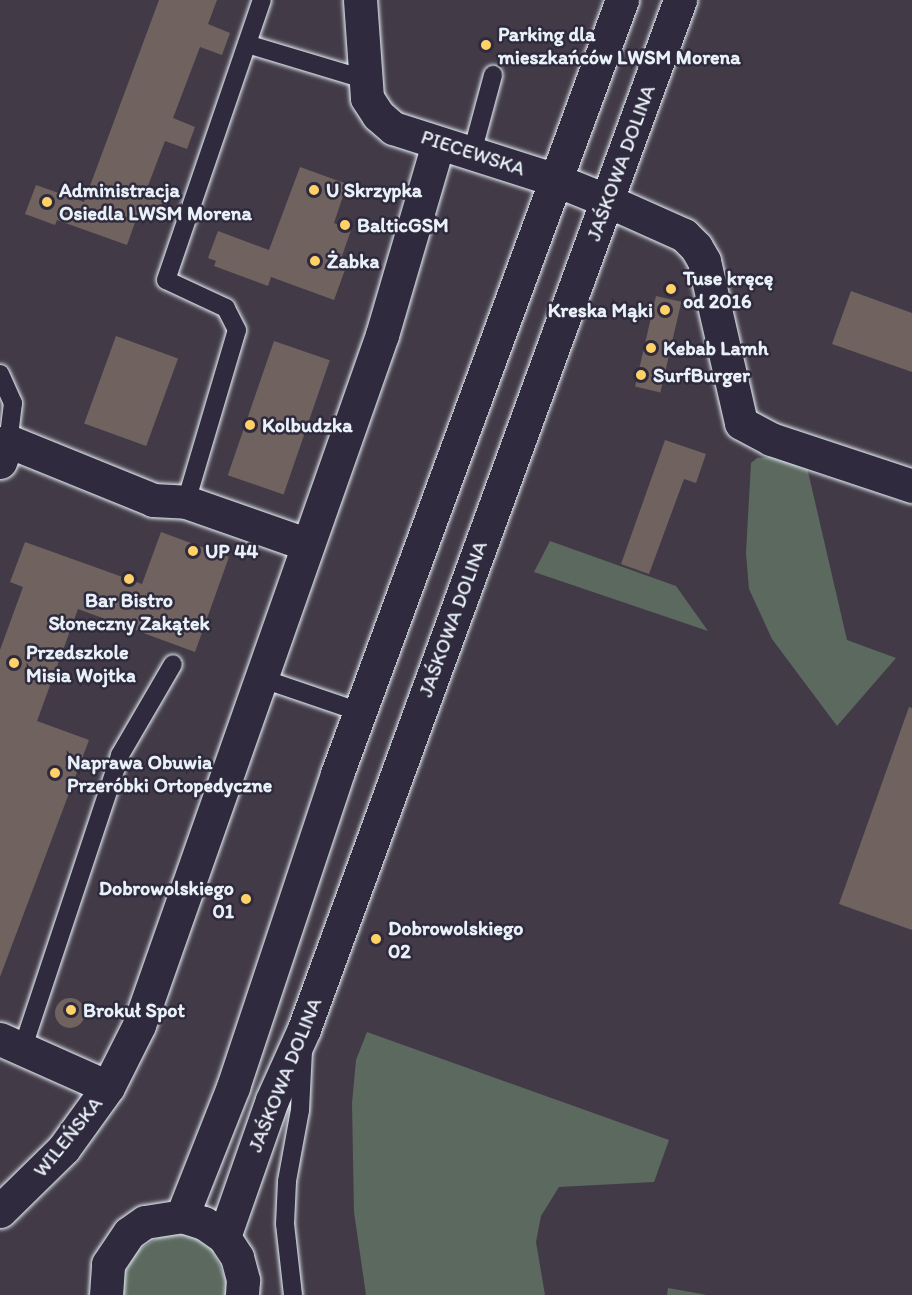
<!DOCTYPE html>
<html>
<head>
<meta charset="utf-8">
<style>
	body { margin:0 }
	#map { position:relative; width:912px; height:1295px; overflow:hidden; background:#423b47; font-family:Itim,sans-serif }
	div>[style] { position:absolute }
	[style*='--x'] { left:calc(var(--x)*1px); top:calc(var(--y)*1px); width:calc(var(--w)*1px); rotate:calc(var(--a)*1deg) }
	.green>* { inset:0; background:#5b695f }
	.building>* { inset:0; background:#70635f; transform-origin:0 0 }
	.round { border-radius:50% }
	.roads { filter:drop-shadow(0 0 2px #e8f1f8) drop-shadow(0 0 2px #e8f1f8) }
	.lane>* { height:18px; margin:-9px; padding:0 9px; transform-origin:9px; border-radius:9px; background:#2f2a3d }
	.street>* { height:33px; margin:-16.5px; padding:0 16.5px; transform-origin:16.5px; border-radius:16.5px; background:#2f2a3d }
	.secondary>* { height:33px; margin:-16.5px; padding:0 16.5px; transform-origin:16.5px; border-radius:16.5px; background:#2f2a3d }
	.dots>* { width:16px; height:16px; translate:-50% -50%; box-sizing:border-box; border:3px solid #2f2a3d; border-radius:50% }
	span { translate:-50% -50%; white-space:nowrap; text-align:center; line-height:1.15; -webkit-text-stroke:5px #2f2a3d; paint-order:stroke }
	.poi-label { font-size:20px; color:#e8f1f8; font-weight:700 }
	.left { translate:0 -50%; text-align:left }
	.right { translate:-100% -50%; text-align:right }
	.street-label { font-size:20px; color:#e8f1f8 }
</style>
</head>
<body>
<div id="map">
	<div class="green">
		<i style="clip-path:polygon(773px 451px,806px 463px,847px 640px,896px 658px,837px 726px,772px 639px,749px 589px,746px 553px,751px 463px,757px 458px,771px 457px)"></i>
		<i style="clip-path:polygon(550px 541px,676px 586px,708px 631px,534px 572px)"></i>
		<i style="clip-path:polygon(367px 1032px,669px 1140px,654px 1182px,559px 1187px,541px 1216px,536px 1242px,545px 1295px,366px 1295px,354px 1212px,352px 1103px,356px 1060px)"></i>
		<i style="clip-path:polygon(164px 1234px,190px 1235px,212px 1249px,226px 1279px,226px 1295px,124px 1295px,124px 1275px,135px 1252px)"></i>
		<i style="clip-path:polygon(668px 1288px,707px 1295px,667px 1295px)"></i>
	</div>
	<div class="building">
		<i style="clip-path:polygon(159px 0,217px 0,208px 24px,230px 33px,222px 55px,200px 47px,173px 118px,195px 127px,187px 149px,165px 141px,146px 191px,168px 199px,160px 222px,138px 214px,127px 245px,57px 220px,55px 225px,25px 214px,36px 185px,84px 202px)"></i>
		<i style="clip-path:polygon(300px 167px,347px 184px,334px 223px,351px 230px,342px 256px,349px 259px,334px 300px,271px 277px,268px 286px,214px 266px,216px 261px,208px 258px,218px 231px,269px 250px)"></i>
		<i style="clip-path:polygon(851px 291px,912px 313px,912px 372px,832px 344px)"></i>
		<i style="left:656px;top:296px;width:26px;height:93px;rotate:13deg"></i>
		<i style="left:116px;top:336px;width:66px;height:93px;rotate:20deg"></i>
		<i style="left:274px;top:341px;width:59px;height:142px;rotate:19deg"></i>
		<i style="clip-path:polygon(665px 440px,706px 454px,696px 483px,684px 479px,649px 574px,621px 564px)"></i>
		<i style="clip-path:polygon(161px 532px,229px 557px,195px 652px,78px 609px,37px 721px,89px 740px,0 977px,0 650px,23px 587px,10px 582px,25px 542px,142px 584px)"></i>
		<i style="clip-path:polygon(909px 707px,912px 708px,912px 930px,839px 904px)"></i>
		<i class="round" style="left:55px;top:998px;width:30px;height:30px"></i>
	</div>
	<div class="roads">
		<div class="lane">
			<i style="--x:247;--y:44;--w:122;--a:16.7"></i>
			<i style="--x:472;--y:153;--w:81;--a:-74.9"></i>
			<i style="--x:0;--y:374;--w:32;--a:66"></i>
			<i style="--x:13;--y:403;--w:38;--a:97"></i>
			<i style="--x:186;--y:502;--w:179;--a:-73.5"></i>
			<i style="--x:237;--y:330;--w:25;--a:-117"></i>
			<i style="--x:226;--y:308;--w:66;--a:-155"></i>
			<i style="--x:166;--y:280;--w:296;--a:-71.1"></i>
			<i style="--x:260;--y:678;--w:106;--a:18.8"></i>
			<i style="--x:23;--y:1047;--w:308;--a:-71.6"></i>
			<i style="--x:120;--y:755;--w:105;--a:-59.8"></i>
			<i style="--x:293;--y:1295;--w:71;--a:-96.4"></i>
			<i style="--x:285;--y:1224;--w:43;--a:-87.3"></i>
			<i style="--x:287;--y:1181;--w:72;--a:-79.6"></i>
			<i style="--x:300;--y:1110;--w:60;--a:-87.1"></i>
		</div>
		<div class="street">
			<i style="--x:608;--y:201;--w:83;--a:24.1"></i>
			<i style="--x:684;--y:235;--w:17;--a:45"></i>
			<i style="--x:696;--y:247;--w:16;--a:60"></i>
			<i style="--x:704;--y:261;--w:166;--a:77.1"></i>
			<i style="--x:741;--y:423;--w:34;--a:28"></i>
			<i style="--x:771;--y:439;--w:149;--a:18.4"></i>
			<i style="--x:0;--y:462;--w:22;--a:-69"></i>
			<i style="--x:8;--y:441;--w:157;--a:22.1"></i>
			<i style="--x:153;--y:500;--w:33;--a:3"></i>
			<i style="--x:186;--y:502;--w:127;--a:19.3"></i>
			<i style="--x:0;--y:1039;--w:118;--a:24"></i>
			<i style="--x:0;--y:1211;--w:90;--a:-44.5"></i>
			<i style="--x:64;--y:1148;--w:75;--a:-54.2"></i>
			<i style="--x:108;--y:1087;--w:69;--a:-63.4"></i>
			<i style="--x:139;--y:1025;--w:732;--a:-70.6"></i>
			<i style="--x:382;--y:335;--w:200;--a:-73.7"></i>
		</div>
		<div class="secondary">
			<i style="--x:360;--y:0;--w:98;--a:85.9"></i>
			<i style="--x:367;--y:98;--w:20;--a:57"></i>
			<i style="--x:378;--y:115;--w:20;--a:41"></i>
			<i style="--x:393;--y:128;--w:171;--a:17.7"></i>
			<i style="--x:556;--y:180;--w:56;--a:22"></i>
			<i style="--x:182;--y:1216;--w:139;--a:-68.4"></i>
			<i style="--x:233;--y:1087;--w:330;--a:-71.6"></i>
			<i style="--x:337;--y:774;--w:825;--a:-69.79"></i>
			<i style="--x:224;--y:1237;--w:145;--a:-70.7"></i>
			<i style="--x:272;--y:1100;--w:78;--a:-65.7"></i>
			<i style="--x:304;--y:1029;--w:1096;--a:-69.93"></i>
			<i style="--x:106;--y:1295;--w:31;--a:-86"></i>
			<i style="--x:108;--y:1264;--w:37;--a:-56"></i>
			<i style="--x:129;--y:1233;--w:19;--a:-35"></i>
			<i style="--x:145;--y:1222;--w:37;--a:-9"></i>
			<i style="--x:182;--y:1216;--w:23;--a:18"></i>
			<i style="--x:204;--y:1223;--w:24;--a:35"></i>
			<i style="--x:224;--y:1237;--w:24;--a:57"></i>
			<i style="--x:237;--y:1257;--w:24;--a:75"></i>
			<i style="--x:243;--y:1280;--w:15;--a:94"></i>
		</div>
	</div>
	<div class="dots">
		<i style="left:486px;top:45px;background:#ffd166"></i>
		<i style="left:314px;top:190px;background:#ffd166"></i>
		<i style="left:47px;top:202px;background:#ffd166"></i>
		<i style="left:345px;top:225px;background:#ffd166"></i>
		<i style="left:315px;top:261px;background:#ffd166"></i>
		<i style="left:671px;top:289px;background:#ffd166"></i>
		<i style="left:665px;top:310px;background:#ffd166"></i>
		<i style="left:651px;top:348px;background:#ffd166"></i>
		<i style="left:641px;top:375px;background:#ffd166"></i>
		<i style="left:250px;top:425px;background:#ffd166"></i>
		<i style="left:193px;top:551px;background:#ffd166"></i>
		<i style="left:129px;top:579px;background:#ffd166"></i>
		<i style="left:14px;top:663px;background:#ffd166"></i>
		<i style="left:55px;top:773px;background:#ffd166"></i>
		<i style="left:246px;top:899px;background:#ffd166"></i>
		<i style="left:376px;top:939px;background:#ffd166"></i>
		<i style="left:71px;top:1010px;background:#ffd166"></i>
	</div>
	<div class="poi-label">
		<span class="left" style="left:498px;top:46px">Parking dla<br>mieszkańców LWSM Morena</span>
		<span class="left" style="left:59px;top:202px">Administracja<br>Osiedla LWSM Morena</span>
		<span class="left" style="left:326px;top:190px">U Skrzypka</span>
		<span class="left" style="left:357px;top:225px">BalticGSM</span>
		<span class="left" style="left:327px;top:261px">Żabka</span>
		<span class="left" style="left:683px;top:290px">Tuse kręcę<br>od 2016</span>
		<span class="right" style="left:653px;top:310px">Kreska Mąki</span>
		<span class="left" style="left:663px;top:348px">Kebab Lamh</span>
		<span class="left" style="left:653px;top:375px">SurfBurger</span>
		<span class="left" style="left:262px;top:425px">Kolbudzka</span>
		<span class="left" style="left:205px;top:551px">UP 44</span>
		<span style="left:129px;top:612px">Bar Bistro<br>Słoneczny Zakątek</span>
		<span class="left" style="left:26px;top:664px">Przedszkole<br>Misia Wojtka</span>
		<span class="left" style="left:67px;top:774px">Naprawa Obuwia<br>Przeróbki Ortopedyczne</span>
		<span class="right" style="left:234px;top:900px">Dobrowolskiego<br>01</span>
		<span class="left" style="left:388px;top:940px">Dobrowolskiego<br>02</span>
		<span class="left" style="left:83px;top:1010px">Brokuł Spot</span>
	</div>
	<div class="street-label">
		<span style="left:473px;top:153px;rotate:18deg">PIECEWSKA</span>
		<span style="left:621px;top:163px;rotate:-70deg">JAŚKOWA DOLINA</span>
		<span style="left:453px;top:619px;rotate:-70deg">JAŚKOWA DOLINA</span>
		<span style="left:285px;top:1075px;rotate:-68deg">JAŚKOWA DOLINA</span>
		<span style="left:68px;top:1137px;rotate:-51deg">WILEŃSKA</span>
	</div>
</div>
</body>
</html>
